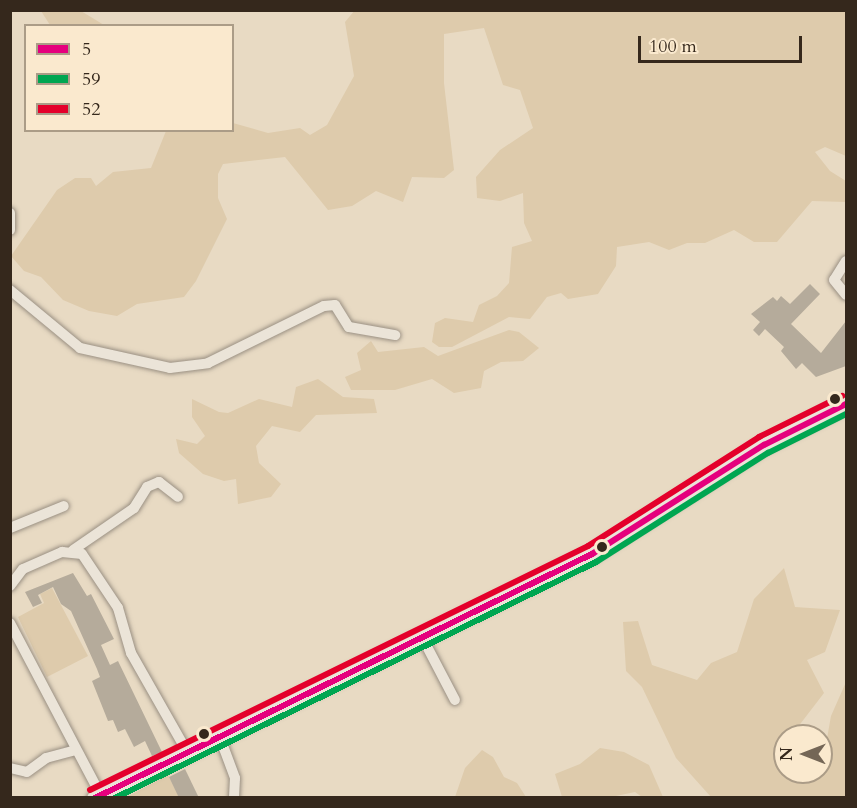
<!DOCTYPE html>
<html>
<head>
<meta charset="utf-8">
<style>
	body { margin:0 }
	#map { position:relative; width:857px; height:808px; overflow:hidden; background:#e8dac3; font-family:Cardo,serif }
	div>[style] { position:absolute }
	[style*='--x'] { left:calc(var(--x)*1px); top:calc(var(--y)*1px); width:calc(var(--w)*1px); rotate:calc(var(--a)*1deg) }
	.green>* { inset:0; background:#decbac }
	.building>* { inset:0; background:#b5ab9b }
	.roads { filter:drop-shadow(0 0 2px #9a9083) drop-shadow(0 0 2px #9a9083) }
	.street>* { height:10px; margin:-5px; padding:0 5px; transform-origin:5px; border-radius:5px; background:#ebe4d8 }
	.secondary>* { height:15px; margin:-7.5px; padding:0 7.5px; transform-origin:7.5px; border-radius:7.5px; background:#ebe4d8 }
	.bus-1>* { height:6px; margin:-3px; padding:0 3px; transform-origin:3px; border-radius:3px; background:#e5007d }
	.bus-2>* { height:6px; margin:-3px; padding:0 3px; transform-origin:3px; border-radius:3px; background:#00a651 }
	.bus-3>* { height:6px; margin:-3px; padding:0 3px; transform-origin:3px; border-radius:3px; background:#e4002b }
	.dots>* { width:16px; height:16px; translate:-50% -50%; box-sizing:border-box; border:3px solid #fae9ce; border-radius:50% }
	span { translate:-50% -50%; white-space:nowrap; text-align:center; line-height:1.15; -webkit-text-stroke:6px #fae9ce; paint-order:stroke }
	.frame { position:absolute; inset:0; border:12px solid #35281c; pointer-events:none }
	.legend { position:absolute; left:24px; top:24px; width:210px; height:108px; box-sizing:border-box; background:#fae9ce; border:2px solid #ab9c87; margin:0; padding:8px 10px; list-style:none; font-size:18px; color:#35281c }
	.legend li { display:flex; align-items:center; gap:12px; height:30px }
	.legend b { width:30px; border:2px solid #ab9c87 }
	.north { position:absolute; left:773px; top:724px; width:60px; height:60px; box-sizing:border-box; background:#fae9ce; border:2px solid #ab9c87; border-radius:50%; rotate:270deg; font-size:16px; font-weight:700; line-height:24px; text-align:center; color:#35281c }
	.north::after { content:''; display:block; margin:auto; width:21px; height:27px; background:#746656; clip-path:polygon(50% 0,100% 100%,50% 72%,0 100%) }
	.scale { position:absolute; left:638px; top:36px; width:164px; height:27px; box-sizing:border-box; border:3px solid #35281c; border-top:0; padding-left:8px; font-size:18px; line-height:21px; white-space:nowrap; color:#35281c; -webkit-text-stroke:4px #fae9ce; paint-order:stroke }
</style>
</head>
<body>
<div id="map">
	<div class="green">
		<i style="clip-path:polygon(355px 10px,846px 11px,846px 156px,825px 147px,815px 152px,830px 171px,846px 181px,846px 202px,812px 201px,777px 242px,754px 242px,734px 230px,705px 243px,687px 243px,669px 250px,649px 242px,617px 247px,616px 266px,598px 294px,568px 299px,561px 293px,547px 297px,530px 319px,509px 317px,452px 347px,439px 347px,432px 342px,435px 323px,445px 318px,473px 322px,479px 305px,497px 296px,509px 283px,512px 247px,532px 241px,524px 223px,523px 193px,500px 201px,477px 198px,476px 177px,500px 150px,533px 128px,520px 90px,503px 85px,484px 28px,444px 34px,444px 83px,454px 170px,444px 178px,412px 177px,403px 202px,376px 191px,352px 206px,328px 210px,285px 157px,223px 164px,218px 174px,218px 198px,227px 219px,196px 281px,184px 297px,137px 304px,117px 316px,89px 311px,63px 300px,41px 277px,24px 271px,11px 256px,57px 190px,75px 178px,91px 178px,96px 186px,113px 172px,151px 168px,166px 131px,232px 130px,233px 123px,268px 133px,300px 128px,310px 135px,327px 125px,354px 76px,345px 22px)"></i>
		<i style="clip-path:polygon(41px 11px,81px 11px,104px 25px,50px 25px)"></i>
		<i style="clip-path:polygon(509px 330px,519px 332px,539px 348px,523px 361px,501px 362px,484px 371px,481px 388px,454px 393px,432px 379px,395px 390px,351px 390px,345px 377px,361px 370px,357px 353px,371px 341px,378px 352px,424px 347px,438px 356px)"></i>
		<i style="clip-path:polygon(318px 379px,343px 397px,374px 399px,377px 413px,316px 415px,300px 432px,272px 426px,256px 446px,259px 463px,281px 484px,271px 497px,238px 504px,236px 479px,224px 481px,203px 474px,179px 453px,176px 439px,197px 444px,205px 436px,192px 417px,192px 399px,219px 412px,228px 413px,259px 399px,292px 407px,296px 387px)"></i>
		<i style="clip-path:polygon(784px 568px,795px 607px,840px 610px,825px 652px,807px 660px,824px 693px,791px 736px,785px 736px,777px 754px,785px 760px,785px 772px,821px 772px,831px 716px,846px 682px,846px 797px,711px 797px,676px 758px,642px 687px,626px 671px,623px 622px,638px 621px,652px 665px,697px 680px,711px 663px,737px 652px,754px 599px)"></i>
		<i style="clip-path:polygon(52px 588px,88px 656px,47px 677px,18px 617px,44px 603px,40px 594px)"></i>
		<i style="clip-path:polygon(600px 748px,624px 752px,649px 765px,663px 797px,642px 797px,635px 792px,611px 797px,562px 797px,555px 774px,580px 764px)"></i>
		<i style="clip-path:polygon(482px 750px,493px 757px,504px 777px,517px 783px,526px 797px,455px 797px,465px 768px)"></i>
		<i style="clip-path:polygon(168px 775px,179px 797px,125px 798px)"></i>
	</div>
	<div class="building">
		<i style="clip-path:polygon(810px 284px,820px 294px,791px 324px,821px 353px,846px 321px,846px 366px,816px 377px,802px 363px,796px 369px,781px 351px,784px 347px,765px 329px,759px 336px,753px 330px,760px 322px,751px 314px,773px 297px,777px 301px,781px 296px,790px 304px)"></i>
		<i style="clip-path:polygon(73px 573px,87px 596px,91px 594px,114px 639px,101px 645px,110px 665px,118px 661px,162px 752px,152px 756px,145px 741px,134px 747px,125px 729px,118px 732px,113px 720px,108px 721px,92px 681px,100px 677px,97px 669px,71px 611px,61px 604px,53px 587px,38px 595px,42px 603px,33px 607px,25px 592px)"></i>
		<i style="clip-path:polygon(185px 769px,199px 798px,179px 798px,169px 777px)"></i>
	</div>
	<div class="roads">
		<div class="street">
			<i style="--x:10;--y:213;--w:17;--a:90"></i>
			<i style="--x:846;--y:261;--w:22;--a:122"></i>
			<i style="--x:834;--y:280;--w:19;--a:51"></i>
			<i style="--x:10;--y:290;--w:91;--a:39.6"></i>
			<i style="--x:80;--y:348;--w:92;--a:12.5"></i>
			<i style="--x:170;--y:368;--w:38;--a:-7"></i>
			<i style="--x:208;--y:363;--w:129;--a:-26.2"></i>
			<i style="--x:324;--y:306;--w:11;--a:-5"></i>
			<i style="--x:335;--y:305;--w:26;--a:58"></i>
			<i style="--x:349;--y:327;--w:47;--a:9.9"></i>
			<i style="--x:10;--y:528;--w:58;--a:-22.2"></i>
			<i style="--x:73;--y:550;--w:74;--a:-34.5"></i>
			<i style="--x:134;--y:508;--w:25;--a:-58"></i>
			<i style="--x:147;--y:487;--w:13;--a:-23"></i>
			<i style="--x:159;--y:482;--w:24;--a:38"></i>
			<i style="--x:10;--y:586;--w:21;--a:-53"></i>
			<i style="--x:23;--y:569;--w:43;--a:-23.6"></i>
			<i style="--x:62;--y:552;--w:20;--a:6"></i>
			<i style="--x:82;--y:554;--w:65;--a:56.3"></i>
			<i style="--x:118;--y:608;--w:47;--a:73.9"></i>
			<i style="--x:131;--y:653;--w:112;--a:60.4"></i>
			<i style="--x:10;--y:623;--w:193;--a:62.2"></i>
			<i style="--x:422;--y:637;--w:71;--a:62.4"></i>
			<i style="--x:219;--y:735;--w:46;--a:69.6"></i>
			<i style="--x:235;--y:778;--w:20;--a:93"></i>
			<i style="--x:10;--y:768;--w:17;--a:13"></i>
			<i style="--x:27;--y:772;--w:24;--a:-36"></i>
			<i style="--x:46;--y:758;--w:31;--a:-15"></i>
		</div>
		<div class="secondary">
			<i style="--x:94;--y:798;--w:555;--a:-26.1"></i>
			<i style="--x:592;--y:554;--w:204;--a:-32.4"></i>
			<i style="--x:764;--y:445;--w:92;--a:-26.6"></i>
		</div>
	</div>
	<div class="bus-1">
		<i style="--x:95;--y:798;--w:554;--a:-26.15"></i>
		<i style="--x:592;--y:554;--w:204;--a:-32.4"></i>
		<i style="--x:764;--y:445;--w:92;--a:-26.6"></i>
	</div>
	<div class="bus-2">
		<i style="--x:115;--y:798;--w:536;--a:-26.13"></i>
		<i style="--x:596;--y:562;--w:204;--a:-32.4"></i>
		<i style="--x:768;--y:453;--w:87;--a:-26.6"></i>
	</div>
	<div class="bus-3">
		<i style="--x:90;--y:790;--w:555;--a:-26.1"></i>
		<i style="--x:588;--y:546;--w:203;--a:-32.5"></i>
		<i style="--x:759;--y:437;--w:93;--a:-26.3"></i>
	</div>
	<div class="dots">
		<i style="left:835px;top:399px;background:#35281c"></i>
		<i style="left:602px;top:547px;background:#35281c"></i>
		<i style="left:204px;top:734px;background:#35281c"></i>
	</div>
	<div class="frame"></div>
	<ul class="legend">
	<li><b style="height:8px;background:#e5007d"></b>5</li>
	<li><b style="height:8px;background:#00a651"></b>59</li>
	<li><b style="height:8px;background:#e4002b"></b>52</li>
	</ul>
	<div class="north">N</div>
	<div class="scale">100 m</div>
</div>
</body>
</html>
